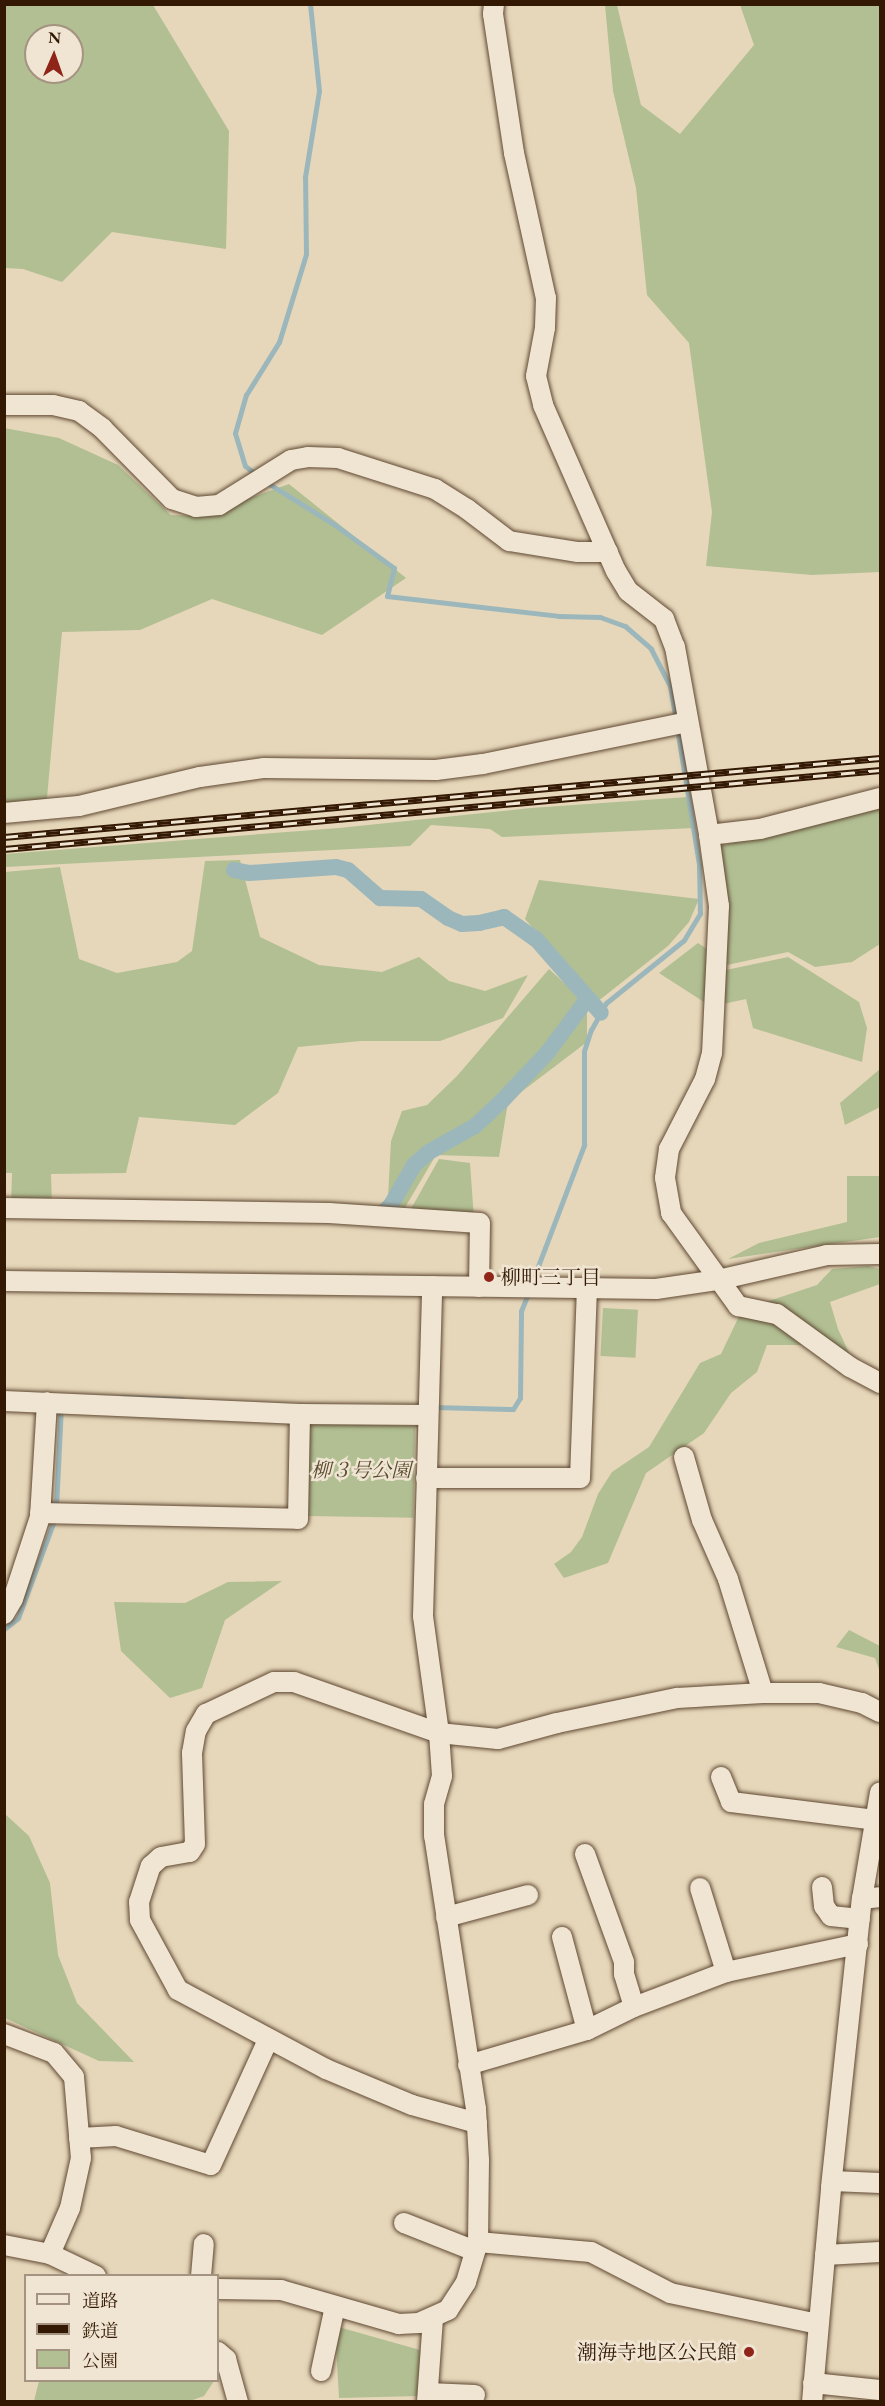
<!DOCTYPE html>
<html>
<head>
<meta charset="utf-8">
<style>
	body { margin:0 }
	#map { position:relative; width:885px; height:2406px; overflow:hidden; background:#e6d7ba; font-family:"EB Garamond","Noto Serif JP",serif }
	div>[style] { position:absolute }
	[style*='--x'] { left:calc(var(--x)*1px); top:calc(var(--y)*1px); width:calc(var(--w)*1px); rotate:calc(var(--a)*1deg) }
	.green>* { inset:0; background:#b1bf93; transform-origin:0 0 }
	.stream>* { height:5px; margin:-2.5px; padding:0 2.5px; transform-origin:2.5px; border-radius:2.5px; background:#9cb7bb }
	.canal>* { height:16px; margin:-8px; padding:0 8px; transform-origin:8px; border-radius:8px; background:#9cb7bb }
	.roads { filter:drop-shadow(0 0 2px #604832) drop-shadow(0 0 2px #604832) }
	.minor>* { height:20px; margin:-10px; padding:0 10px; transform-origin:10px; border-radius:10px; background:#efe5d2 }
	.rail>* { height:7px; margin-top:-3.5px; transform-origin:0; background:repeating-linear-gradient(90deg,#efe5d2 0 14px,#331904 0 28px); box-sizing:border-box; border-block:2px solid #331904 }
	.dots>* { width:16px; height:16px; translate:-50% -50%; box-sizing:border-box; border:3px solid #efe5d2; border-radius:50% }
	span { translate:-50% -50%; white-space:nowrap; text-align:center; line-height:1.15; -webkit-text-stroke:5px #efe5d2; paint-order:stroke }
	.poi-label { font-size:20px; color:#331904 }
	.left { translate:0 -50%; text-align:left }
	.right { translate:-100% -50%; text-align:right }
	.park-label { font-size:20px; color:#594b2f; font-style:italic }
	.frame { position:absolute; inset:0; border:6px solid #331904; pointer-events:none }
	.legend { position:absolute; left:24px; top:2274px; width:195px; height:108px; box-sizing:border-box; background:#efe5d2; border:2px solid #a49380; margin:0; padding:8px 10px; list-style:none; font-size:18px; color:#331904 }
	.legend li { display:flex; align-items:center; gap:12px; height:30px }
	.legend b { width:30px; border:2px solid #a49380 }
	.north { position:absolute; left:24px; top:24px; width:60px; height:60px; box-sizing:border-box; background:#efe5d2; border:2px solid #a49380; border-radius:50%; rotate:2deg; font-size:16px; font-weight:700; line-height:24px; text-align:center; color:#331904 }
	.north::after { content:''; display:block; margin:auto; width:21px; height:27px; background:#8f2418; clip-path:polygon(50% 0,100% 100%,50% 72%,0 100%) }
</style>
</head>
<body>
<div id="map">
	<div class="green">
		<i style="clip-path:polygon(evenodd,5px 4px,153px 5px,229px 131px,226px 249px,112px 232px,62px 282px,23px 269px,5px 268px,5px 4px,36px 36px,72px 36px,72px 72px,36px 72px,36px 36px)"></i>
		<i style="clip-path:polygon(605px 5px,617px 5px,641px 105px,680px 134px,754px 45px,740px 5px,880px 5px,880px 572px,812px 575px,706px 566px,712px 512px,689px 343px,647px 295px,636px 188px,613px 91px)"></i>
		<i style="clip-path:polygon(4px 428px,59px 438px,118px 465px,171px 515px,199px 516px,289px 484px,406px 578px,322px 635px,212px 599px,140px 630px,62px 632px,46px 809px,5px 813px)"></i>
		<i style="clip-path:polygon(688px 797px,694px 828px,502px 837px,490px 829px,431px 825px,410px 846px,5px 867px,5px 854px,339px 828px,531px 808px)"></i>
		<i style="clip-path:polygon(880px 803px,880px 944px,852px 962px,815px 967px,788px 952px,727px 965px,726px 916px,717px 847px)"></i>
		<i style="clip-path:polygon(240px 860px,260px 937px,319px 965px,382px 972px,419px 957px,449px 981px,485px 991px,528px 975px,503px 1018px,440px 1041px,361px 1041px,298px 1047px,278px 1093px,235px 1125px,139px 1117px,126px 1173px,51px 1174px,52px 1205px,11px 1207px,12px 1173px,4px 1173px,5px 872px,60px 867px,79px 959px,117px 973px,177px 962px,192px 951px,205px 861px)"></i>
		<i style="clip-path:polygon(539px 880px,699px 899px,689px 922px,668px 946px,597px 1002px,525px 919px)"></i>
		<i style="clip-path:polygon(698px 943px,710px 951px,704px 1002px,659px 973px)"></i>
		<i style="clip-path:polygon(788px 957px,859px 1002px,867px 1028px,862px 1062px,753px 1028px,746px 999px,723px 1004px,726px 970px)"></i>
		<i style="clip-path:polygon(549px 969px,587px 1004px,587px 1042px,508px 1102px,499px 1157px,436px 1155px,400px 1216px,387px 1216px,391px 1141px,402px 1111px,427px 1105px,457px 1076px)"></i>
		<i style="clip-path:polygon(880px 1069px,880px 1107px,845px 1125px,840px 1103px)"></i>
		<i style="clip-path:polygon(439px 1159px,470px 1163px,474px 1219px,407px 1216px)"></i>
		<i style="clip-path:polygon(847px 1176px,880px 1176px,880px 1237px,728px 1259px,759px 1243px,847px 1222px)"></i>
		<i style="clip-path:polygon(868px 1266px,880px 1269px,880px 1284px,830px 1302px,838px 1329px,851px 1357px,821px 1345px,767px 1345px,757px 1372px,731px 1393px,704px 1433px,646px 1473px,608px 1563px,564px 1578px,554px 1564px,571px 1552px,582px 1537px,598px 1494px,612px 1472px,649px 1447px,700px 1363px,721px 1354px,742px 1310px,817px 1285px,832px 1269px)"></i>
		<i style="left:603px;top:1308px;width:35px;height:48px;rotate:3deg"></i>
		<i style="left:309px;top:1424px;width:106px;height:92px;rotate:1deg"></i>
		<i style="clip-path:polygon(282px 1581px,225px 1620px,202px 1688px,170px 1698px,121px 1651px,114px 1602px,185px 1603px,228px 1582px)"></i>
		<i style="clip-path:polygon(849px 1630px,880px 1646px,880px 1672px,875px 1658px,836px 1647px)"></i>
		<i style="clip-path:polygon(5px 1814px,29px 1836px,50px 1883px,58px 1955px,77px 2003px,134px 2062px,99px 2061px,5px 2018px)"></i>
		<i style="clip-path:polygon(335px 2326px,420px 2350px,418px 2396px,339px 2398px)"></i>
		<i style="clip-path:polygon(39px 2381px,214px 2381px,204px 2396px,190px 2401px,34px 2401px)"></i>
	</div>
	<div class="stream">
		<i style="--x:258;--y:476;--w:16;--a:-142"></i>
		<i style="--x:245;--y:466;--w:34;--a:-107"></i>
		<i style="--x:235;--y:433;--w:40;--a:-74"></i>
		<i style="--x:246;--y:395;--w:62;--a:-58.1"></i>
		<i style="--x:279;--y:342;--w:92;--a:-72.9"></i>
		<i style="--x:306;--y:254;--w:77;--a:-90.7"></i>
		<i style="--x:305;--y:177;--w:87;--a:-80.8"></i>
		<i style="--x:319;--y:91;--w:87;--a:-95.9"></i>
		<i style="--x:266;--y:482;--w:81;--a:31.9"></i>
		<i style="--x:335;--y:525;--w:73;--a:36.1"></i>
		<i style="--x:394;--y:568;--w:29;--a:104"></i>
		<i style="--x:387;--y:596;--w:173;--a:6.6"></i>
		<i style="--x:559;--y:616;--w:41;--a:1.4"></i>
		<i style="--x:600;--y:617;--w:27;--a:20"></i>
		<i style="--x:625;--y:626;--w:35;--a:41"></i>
		<i style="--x:651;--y:649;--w:42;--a:62.8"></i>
		<i style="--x:670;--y:686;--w:34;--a:80"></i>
		<i style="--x:532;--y:1282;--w:147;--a:-69.2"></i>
		<i style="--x:584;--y:1145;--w:94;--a:-90"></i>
		<i style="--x:584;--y:1051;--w:22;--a:-72"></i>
		<i style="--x:591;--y:1030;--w:31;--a:-61"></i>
		<i style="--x:606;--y:1003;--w:100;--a:-38.9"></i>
		<i style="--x:684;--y:940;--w:31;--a:-59"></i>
		<i style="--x:700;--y:913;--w:49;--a:-91.2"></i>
		<i style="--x:699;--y:864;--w:138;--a:-99.2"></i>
		<i style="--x:122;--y:1397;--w:60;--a:1.9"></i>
		<i style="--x:434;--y:1407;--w:79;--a:1.5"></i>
		<i style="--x:513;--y:1409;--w:13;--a:-58"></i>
		<i style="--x:520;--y:1398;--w:87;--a:-89.3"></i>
		<i style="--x:521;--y:1311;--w:22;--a:-68"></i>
		<i style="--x:56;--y:1508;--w:101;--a:-87.2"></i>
		<i style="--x:4;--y:1629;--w:18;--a:-38"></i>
		<i style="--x:18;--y:1618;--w:107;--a:-69.7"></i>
	</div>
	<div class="canal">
		<i style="--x:234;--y:870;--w:15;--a:11"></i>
		<i style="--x:249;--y:873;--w:87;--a:-3.9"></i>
		<i style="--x:336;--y:867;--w:12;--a:14"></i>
		<i style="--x:348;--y:870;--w:43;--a:41.2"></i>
		<i style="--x:380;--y:898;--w:41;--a:1.4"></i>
		<i style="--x:421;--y:899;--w:33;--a:35"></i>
		<i style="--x:448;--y:918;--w:15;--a:23"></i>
		<i style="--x:462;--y:924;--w:17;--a:-3"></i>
		<i style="--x:479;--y:923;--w:26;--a:-13"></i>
		<i style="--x:504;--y:917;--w:39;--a:35"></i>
		<i style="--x:536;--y:939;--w:98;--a:48.7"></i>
		<i style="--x:369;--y:1217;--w:16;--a:-18"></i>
		<i style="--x:384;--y:1212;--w:10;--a:-45"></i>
		<i style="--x:391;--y:1205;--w:46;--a:-60.1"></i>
		<i style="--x:414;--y:1165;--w:20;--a:-41"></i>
		<i style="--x:429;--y:1152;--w:53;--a:-29.5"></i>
		<i style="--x:475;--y:1126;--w:35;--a:-43"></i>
		<i style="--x:501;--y:1102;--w:69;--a:-46.8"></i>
		<i style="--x:548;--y:1052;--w:67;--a:-53.5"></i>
	</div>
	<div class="roads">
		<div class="minor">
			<i style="--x:494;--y:4;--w:10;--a:96"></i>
			<i style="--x:493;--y:14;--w:141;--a:81.4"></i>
			<i style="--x:514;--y:153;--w:148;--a:77.6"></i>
			<i style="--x:546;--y:298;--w:30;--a:92"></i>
			<i style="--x:545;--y:328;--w:49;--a:100.6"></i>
			<i style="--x:536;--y:376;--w:30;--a:76"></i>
			<i style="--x:543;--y:405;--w:181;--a:66.3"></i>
			<i style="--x:616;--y:571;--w:23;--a:59"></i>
			<i style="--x:628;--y:591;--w:46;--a:37.9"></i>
			<i style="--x:664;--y:619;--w:30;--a:69"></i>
			<i style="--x:675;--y:647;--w:191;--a:79.7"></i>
			<i style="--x:709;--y:835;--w:72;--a:82"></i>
			<i style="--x:719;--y:906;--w:147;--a:92.7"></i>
			<i style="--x:712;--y:1053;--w:27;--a:105"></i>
			<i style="--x:705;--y:1079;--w:79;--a:117.2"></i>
			<i style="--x:669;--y:1149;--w:29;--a:98"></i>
			<i style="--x:665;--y:1178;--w:36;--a:80"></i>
			<i style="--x:671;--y:1213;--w:115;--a:54.2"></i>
			<i style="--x:738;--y:1306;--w:40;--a:12"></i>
			<i style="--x:777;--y:1314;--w:90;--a:36"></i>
			<i style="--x:850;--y:1367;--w:34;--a:28"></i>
			<i style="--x:4;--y:405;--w:49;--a:0"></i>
			<i style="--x:53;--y:405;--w:27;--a:13"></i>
			<i style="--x:79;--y:411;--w:29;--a:36"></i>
			<i style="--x:102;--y:428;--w:100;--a:45.4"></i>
			<i style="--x:172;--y:499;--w:25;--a:18"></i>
			<i style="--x:196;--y:507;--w:23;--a:-5"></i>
			<i style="--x:219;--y:505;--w:85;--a:-32"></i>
			<i style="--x:291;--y:460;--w:17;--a:-10"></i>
			<i style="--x:308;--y:457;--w:30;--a:2"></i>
			<i style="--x:338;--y:458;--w:102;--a:17.7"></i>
			<i style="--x:435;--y:489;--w:38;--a:32"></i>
			<i style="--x:467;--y:509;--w:53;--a:37.3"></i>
			<i style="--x:509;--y:541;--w:70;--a:9.1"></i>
			<i style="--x:578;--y:552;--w:30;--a:0"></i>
			<i style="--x:4;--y:813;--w:75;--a:-5.3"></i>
			<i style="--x:79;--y:806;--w:124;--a:-13.5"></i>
			<i style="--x:200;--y:777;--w:65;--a:-8"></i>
			<i style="--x:264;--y:768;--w:172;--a:0.7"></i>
			<i style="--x:436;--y:770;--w:47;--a:-7.3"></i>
			<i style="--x:483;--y:764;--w:209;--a:-11.6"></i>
			<i style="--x:709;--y:835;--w:51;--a:-6.7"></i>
			<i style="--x:760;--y:829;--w:124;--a:-14.5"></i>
			<i style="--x:4;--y:1208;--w:325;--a:0.9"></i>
			<i style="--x:329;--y:1213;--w:151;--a:3.8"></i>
			<i style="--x:480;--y:1223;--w:64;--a:90.9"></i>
			<i style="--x:4;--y:1281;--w:652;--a:0.7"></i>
			<i style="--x:656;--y:1289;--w:63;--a:-8.3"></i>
			<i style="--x:718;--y:1280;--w:112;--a:-12.9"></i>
			<i style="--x:827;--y:1255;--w:53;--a:-1.1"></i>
			<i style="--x:4;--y:1401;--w:296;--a:2.5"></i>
			<i style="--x:300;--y:1414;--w:127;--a:0.5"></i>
			<i style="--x:684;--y:1457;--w:66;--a:74.1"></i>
			<i style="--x:702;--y:1520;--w:64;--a:66.2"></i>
			<i style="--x:728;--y:1579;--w:119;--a:72.9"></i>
			<i style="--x:426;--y:1478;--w:154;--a:0"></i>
			<i style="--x:580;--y:1478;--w:189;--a:-87.9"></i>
			<i style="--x:40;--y:1513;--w:258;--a:1.3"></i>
			<i style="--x:298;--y:1519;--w:105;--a:-88.9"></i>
			<i style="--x:4;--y:1614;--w:17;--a:-59"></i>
			<i style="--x:13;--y:1599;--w:86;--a:-71.8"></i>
			<i style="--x:40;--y:1517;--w:115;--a:-86.5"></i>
			<i style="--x:721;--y:1777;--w:27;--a:68"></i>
			<i style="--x:731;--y:1802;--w:145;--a:7.1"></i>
			<i style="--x:585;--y:1854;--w:115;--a:70.1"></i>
			<i style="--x:624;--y:1962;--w:12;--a:90"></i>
			<i style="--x:624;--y:1974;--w:34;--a:73"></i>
			<i style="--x:822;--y:1887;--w:19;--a:84"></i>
			<i style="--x:824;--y:1906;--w:12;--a:55"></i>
			<i style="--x:831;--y:1916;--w:29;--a:6"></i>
			<i style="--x:700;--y:1888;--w:88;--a:72.8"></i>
			<i style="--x:862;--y:1899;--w:18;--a:-6"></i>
			<i style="--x:446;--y:1917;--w:85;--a:-15"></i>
			<i style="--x:562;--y:1937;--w:96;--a:75"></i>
			<i style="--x:4;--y:2034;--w:53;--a:20.8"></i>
			<i style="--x:54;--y:2053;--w:31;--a:50"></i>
			<i style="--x:74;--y:2077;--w:81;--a:85.1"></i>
			<i style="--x:81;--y:2158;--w:51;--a:102.4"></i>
			<i style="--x:70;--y:2208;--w:50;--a:113.5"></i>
			<i style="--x:468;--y:2065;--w:124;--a:-16.4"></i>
			<i style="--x:587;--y:2030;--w:52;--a:-26.1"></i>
			<i style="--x:634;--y:2007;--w:98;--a:-20.8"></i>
			<i style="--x:726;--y:1972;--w:135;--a:-12"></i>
			<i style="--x:477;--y:2123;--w:67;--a:-164.5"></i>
			<i style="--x:412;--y:2105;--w:93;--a:-157.3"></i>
			<i style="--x:326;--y:2069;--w:168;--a:-151.9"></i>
			<i style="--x:178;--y:1990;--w:80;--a:-118.5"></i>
			<i style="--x:140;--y:1920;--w:18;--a:-93"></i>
			<i style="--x:139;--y:1902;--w:38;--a:-72"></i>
			<i style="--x:151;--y:1866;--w:13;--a:-42"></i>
			<i style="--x:161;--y:1857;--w:29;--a:-10"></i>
			<i style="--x:190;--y:1852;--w:9;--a:-58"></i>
			<i style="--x:195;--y:1844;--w:91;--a:-91.9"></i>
			<i style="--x:192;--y:1753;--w:22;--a:-80"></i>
			<i style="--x:196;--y:1731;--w:20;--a:-60"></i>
			<i style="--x:206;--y:1714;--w:75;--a:-25.2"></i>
			<i style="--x:274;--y:1682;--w:20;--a:0"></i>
			<i style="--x:294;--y:1682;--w:154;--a:19.4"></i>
			<i style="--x:439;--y:1733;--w:59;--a:5.8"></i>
			<i style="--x:498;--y:1739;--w:61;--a:-15.2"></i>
			<i style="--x:557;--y:1723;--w:123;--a:-11.8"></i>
			<i style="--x:677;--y:1698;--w:86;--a:-3.3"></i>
			<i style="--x:763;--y:1693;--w:56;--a:0"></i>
			<i style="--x:819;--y:1693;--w:44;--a:13.1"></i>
			<i style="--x:862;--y:1703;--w:20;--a:27"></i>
			<i style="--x:79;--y:2138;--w:37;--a:-3"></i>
			<i style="--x:116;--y:2136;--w:99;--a:17"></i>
			<i style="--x:211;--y:2165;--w:137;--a:-65.5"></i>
			<i style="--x:832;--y:2181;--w:48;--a:2.4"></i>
			<i style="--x:404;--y:2223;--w:76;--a:21.5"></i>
			<i style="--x:478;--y:2242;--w:113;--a:5.1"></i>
			<i style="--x:591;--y:2252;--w:89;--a:27.4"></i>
			<i style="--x:670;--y:2293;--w:151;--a:11.8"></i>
			<i style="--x:4;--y:2245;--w:47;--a:11.1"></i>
			<i style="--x:50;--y:2254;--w:51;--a:25.6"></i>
			<i style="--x:825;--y:2255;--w:55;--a:-3.1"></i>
			<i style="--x:201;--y:2276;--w:32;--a:-85"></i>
			<i style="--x:218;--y:2289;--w:63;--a:0.9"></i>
			<i style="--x:281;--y:2290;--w:123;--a:16.1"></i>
			<i style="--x:399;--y:2324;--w:20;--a:-3"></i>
			<i style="--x:419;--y:2323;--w:32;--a:-24"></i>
			<i style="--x:448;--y:2310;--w:33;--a:-57"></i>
			<i style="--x:466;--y:2282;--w:42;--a:-73.3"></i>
			<i style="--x:478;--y:2242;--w:82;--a:-89.3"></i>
			<i style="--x:479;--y:2160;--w:51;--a:-93.4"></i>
			<i style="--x:476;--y:2109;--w:276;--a:-98.7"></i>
			<i style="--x:434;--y:1836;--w:32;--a:-90"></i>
			<i style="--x:434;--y:1804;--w:29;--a:-74"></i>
			<i style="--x:442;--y:1776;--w:43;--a:-94"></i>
			<i style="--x:439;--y:1733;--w:118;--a:-97.8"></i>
			<i style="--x:423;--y:1616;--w:330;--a:-88.4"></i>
			<i style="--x:218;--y:2352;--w:11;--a:41"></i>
			<i style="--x:226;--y:2359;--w:45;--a:74.4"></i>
			<i style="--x:321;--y:2371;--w:66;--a:-77.8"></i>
			<i style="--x:813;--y:2383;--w:67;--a:6"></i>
			<i style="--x:428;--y:2393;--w:47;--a:2.4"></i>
			<i style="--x:427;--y:2402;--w:83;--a:-85.9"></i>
			<i style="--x:812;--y:2402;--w:216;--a:-84.9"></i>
			<i style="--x:831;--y:2187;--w:290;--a:-83.9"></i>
			<i style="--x:862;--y:1899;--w:108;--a:-80.4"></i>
		</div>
	</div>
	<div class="rail">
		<i style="--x:4;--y:837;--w:880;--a:-5.15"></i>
		<i style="--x:4;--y:849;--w:880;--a:-5.15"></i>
	</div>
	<div class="dots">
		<i style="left:489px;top:1277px;background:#8f2418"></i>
		<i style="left:749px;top:2352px;background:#8f2418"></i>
	</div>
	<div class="poi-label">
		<span class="left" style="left:501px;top:1277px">柳町三丁目</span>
		<span class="right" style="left:737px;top:2352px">潮海寺地区公民館</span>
	</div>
	<div class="park-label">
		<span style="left:361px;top:1470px">柳３号公園</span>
	</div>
	<div class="frame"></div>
	<ul class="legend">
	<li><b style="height:8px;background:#efe5d2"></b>道路</li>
	<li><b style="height:8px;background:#331904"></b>鉄道</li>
	<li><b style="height:16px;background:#b1bf93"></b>公園</li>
	</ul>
	<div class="north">N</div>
</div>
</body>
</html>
